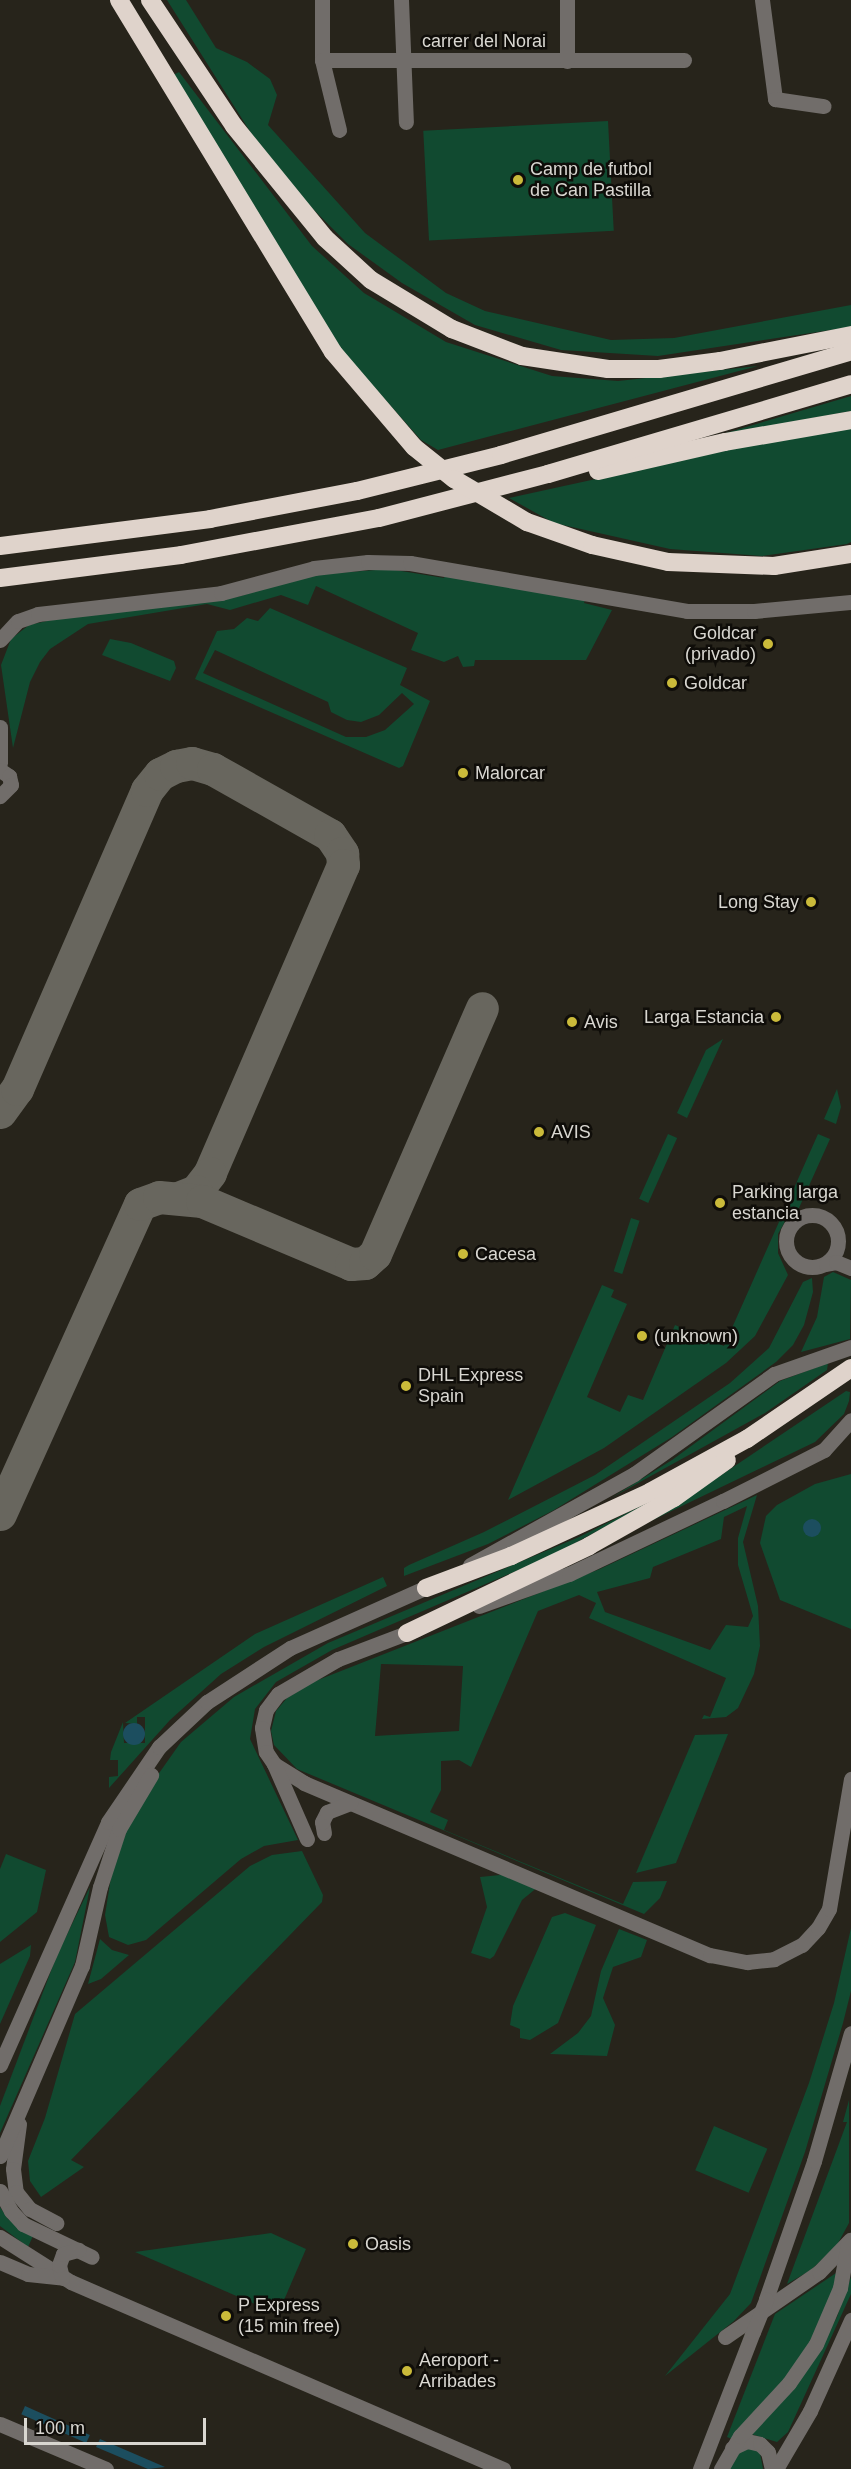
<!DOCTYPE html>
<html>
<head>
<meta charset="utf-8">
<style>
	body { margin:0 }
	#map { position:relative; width:851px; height:2469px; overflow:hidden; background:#27241b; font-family:Helvetica,sans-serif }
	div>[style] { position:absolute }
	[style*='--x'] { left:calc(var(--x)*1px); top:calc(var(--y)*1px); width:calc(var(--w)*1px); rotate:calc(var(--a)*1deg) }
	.green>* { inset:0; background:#114a30; transform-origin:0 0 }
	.water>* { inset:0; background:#1c4e5f; transform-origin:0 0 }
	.round { border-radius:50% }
	.taxiway>* { height:33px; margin:-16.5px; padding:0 16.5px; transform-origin:16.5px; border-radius:16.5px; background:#68665e }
	.minor>* { height:15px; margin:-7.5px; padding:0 7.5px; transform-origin:7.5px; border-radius:7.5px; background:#716d6a }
	.minor>.ring { margin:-7.5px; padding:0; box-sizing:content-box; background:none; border:15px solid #716d6a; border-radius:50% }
	.highway>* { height:18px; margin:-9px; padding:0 9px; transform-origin:9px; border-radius:9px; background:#dfd3cb }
	.minor-bridge>* { height:15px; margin:-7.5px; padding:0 7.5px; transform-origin:7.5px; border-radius:7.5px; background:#716d6a }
	.highway-bridge>* { height:18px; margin:-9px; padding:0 9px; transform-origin:9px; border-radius:9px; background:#dfd3cb }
	.dots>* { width:16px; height:16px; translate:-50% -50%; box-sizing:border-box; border:3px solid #0f0d09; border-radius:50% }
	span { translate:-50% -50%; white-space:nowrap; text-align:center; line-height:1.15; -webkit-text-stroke:5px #0f0d09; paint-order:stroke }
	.street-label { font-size:18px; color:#d9d7d1 }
	.poi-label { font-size:18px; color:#d9d7d1 }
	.left { translate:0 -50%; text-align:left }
	.right { translate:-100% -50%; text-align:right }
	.scale { position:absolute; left:24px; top:2418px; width:182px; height:27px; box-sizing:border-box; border:3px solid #d9d7d1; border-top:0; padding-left:8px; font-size:18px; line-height:21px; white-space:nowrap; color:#d9d7d1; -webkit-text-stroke:4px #0f0d09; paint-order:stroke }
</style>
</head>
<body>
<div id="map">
	<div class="green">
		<i style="clip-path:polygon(167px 0,186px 0,216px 48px,247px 62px,270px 79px,277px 95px,268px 125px,365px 233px,446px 293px,485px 311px,611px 340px,674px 338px,851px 305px,851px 327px,658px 356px,561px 350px,475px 325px,402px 283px,348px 244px,307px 203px,251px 133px)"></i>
		<i style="clip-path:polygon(179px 72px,312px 246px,364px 293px,446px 342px,552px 376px,618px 381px,758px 366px,438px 450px,421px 440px,343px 352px,173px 75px)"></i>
		<i style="left:608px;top:121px;width:110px;height:185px;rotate:87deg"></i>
		<i style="clip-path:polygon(851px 396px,851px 411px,719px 435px)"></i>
		<i style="clip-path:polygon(851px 428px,851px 542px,847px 544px,762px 556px,670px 549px,554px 523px,509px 498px,784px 438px)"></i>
		<i style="clip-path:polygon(389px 569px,444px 578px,445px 574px,585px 600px,584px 603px,612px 610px,586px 660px,475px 660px,474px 666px,463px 667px,458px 656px,444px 662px,411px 650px,418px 633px,316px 586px,308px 605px,281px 595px,230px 610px,207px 604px,88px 624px,50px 649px,40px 662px,30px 682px,13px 748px,1px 665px,11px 639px,29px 625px,60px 618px,237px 597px,310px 575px)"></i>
		<i style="clip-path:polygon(evenodd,270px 608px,407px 668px,400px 685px,430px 701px,403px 766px,399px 768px,195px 679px,217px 631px,234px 629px,247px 618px,258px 621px,270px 608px,215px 650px,328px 702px,331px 712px,347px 720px,361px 722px,379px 715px,402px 693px,414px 704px,385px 730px,366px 737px,346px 737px,203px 673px,215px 650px)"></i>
		<i style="clip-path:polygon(110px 639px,131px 643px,174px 661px,176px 668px,170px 681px,102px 655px)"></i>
		<i style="clip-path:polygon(723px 1039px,687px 1118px,677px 1113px,706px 1050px)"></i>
		<i style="clip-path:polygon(837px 1089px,841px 1107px,836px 1124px,824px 1119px)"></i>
		<i style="left:668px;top:1134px;width:10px;height:71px;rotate:24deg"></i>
		<i style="clip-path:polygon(818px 1134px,830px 1139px,799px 1208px,788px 1216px,778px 1234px,778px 1253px,788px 1275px,755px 1336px,726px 1363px,604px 1448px,508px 1500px,602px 1285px,614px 1290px,611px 1297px,627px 1304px,587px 1397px,620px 1412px,628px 1395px,643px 1400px,675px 1325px,724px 1346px)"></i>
		<i style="left:631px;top:1218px;width:9px;height:56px;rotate:18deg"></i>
		<i style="clip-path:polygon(833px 1272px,851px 1280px,850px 1339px,801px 1352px,817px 1317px,824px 1277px)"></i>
		<i style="clip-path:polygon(812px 1278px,813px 1292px,804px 1325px,793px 1345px,776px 1362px,672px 1437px,554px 1510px,488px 1544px,404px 1576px,404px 1568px,409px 1565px,484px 1532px,595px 1475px,730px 1383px,769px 1348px,803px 1282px)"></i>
		<i style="clip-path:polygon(828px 1363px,827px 1370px,765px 1413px,611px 1498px,672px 1460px,780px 1381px)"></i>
		<i style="clip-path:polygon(846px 1391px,850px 1392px,849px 1401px,844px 1414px,815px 1442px,601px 1545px,708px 1484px)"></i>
		<i style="clip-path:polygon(851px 1474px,851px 1629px,780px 1600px,760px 1543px,766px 1516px,777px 1505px,815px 1484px)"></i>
		<i style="clip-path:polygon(673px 1490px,551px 1556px,332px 1650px,276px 1682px,255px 1709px,250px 1739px,298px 1840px,264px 1846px,241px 1859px,146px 1940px,128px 1945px,109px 1937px,105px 1915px,111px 1877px,127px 1829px,150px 1786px,181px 1742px,234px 1697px,328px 1643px,579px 1537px)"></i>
		<i style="clip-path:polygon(evenodd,757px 1495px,743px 1542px,758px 1606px,760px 1646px,754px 1674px,738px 1708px,726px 1717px,702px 1719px,704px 1715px,710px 1717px,726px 1678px,589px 1618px,596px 1603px,579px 1595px,538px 1611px,471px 1767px,459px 1760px,441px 1761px,441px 1790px,430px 1812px,448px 1820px,444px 1830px,623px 1904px,633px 1882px,667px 1881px,660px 1898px,644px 1914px,297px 1769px,274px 1745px,271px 1731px,276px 1711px,287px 1698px,313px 1682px,600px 1569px,757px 1495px,747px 1506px,738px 1538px,738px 1565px,753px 1616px,748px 1627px,726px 1625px,710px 1650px,605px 1612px,597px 1592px,650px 1578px,653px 1567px,721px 1539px,724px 1517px,747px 1506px,757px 1495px,381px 1664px,463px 1666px,459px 1731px,375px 1736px,381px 1664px)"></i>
		<i style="clip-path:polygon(383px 1577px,387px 1586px,264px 1647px,221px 1674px,170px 1720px,109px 1788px,109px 1777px,118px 1776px,118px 1760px,110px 1760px,111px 1752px,123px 1722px,124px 1743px,145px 1743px,145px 1717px,137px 1717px,137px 1724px,125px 1723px,255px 1634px)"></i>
		<i style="clip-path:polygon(728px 1734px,676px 1863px,636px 1873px,695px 1735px)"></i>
		<i style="clip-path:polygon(302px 1851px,323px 1895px,322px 1902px,71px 2160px,84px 2167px,41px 2197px,30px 2181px,28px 2161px,45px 2118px,75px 2014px,250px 1866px,272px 1855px)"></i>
		<i style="clip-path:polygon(6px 1854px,46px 1870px,37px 1912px,0 1942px,0 1869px)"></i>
		<i style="clip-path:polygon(510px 1874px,539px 1886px,522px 1900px,494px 1956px,490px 1959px,471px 1953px,487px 1907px,480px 1877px)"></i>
		<i style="clip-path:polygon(90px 1887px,75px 1962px,0 2133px,0 2106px,57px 1955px)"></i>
		<i style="clip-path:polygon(565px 1913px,596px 1925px,558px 2023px,530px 2040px,520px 2038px,520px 2029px,510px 2025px,513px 2006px,552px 1917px)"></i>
		<i style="clip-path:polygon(851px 1928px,851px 1991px,843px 2023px,805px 2152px,751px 2303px,734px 2321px,665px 2376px,730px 2294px,809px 2083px,834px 2003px)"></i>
		<i style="clip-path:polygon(619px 1929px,647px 1940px,641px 1957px,613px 1967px,603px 1998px,615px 2025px,607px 2056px,550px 2054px,578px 2033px,591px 2016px,601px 1971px)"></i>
		<i style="clip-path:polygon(100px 1939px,112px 1950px,129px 1955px,101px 1979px,88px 1984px)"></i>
		<i style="clip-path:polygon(31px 1945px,30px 1956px,0 2024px,0 1964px)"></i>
		<i style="clip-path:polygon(849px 2100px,849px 2223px,837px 2245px,811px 2270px,787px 2284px,847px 2122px,843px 2122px)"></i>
		<i style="left:714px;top:2126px;width:58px;height:48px;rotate:23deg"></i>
		<i style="clip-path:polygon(0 2207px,8px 2219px,33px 2236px,28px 2247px,0 2226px)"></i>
		<i style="clip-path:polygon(271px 2233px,306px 2249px,278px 2314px,135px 2252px)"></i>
		<i style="clip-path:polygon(839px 2271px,835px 2292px,803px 2359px,732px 2439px,727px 2437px,775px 2314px)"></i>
		<i style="clip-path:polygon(851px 2277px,851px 2294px,788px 2432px,777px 2442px,751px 2434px,812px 2363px,837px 2317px)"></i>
		<i style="clip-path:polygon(752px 2448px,760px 2453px,763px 2469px,728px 2469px,739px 2451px)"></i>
	</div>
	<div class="water">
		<i class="round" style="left:803px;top:1519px;width:18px;height:18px"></i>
		<i class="round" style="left:123px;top:1723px;width:22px;height:22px"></i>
		<i style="left:25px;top:2406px;width:71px;height:9px;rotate:24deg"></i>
		<i style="clip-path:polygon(100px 2439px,165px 2467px,148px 2469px,96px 2447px)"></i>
	</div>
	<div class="taxiway">
		<i style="--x:0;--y:1112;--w:29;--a:-54"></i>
		<i style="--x:17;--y:1089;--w:326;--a:-66.5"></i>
		<i style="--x:147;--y:790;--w:21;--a:-51"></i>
		<i style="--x:160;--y:774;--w:18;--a:-27"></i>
		<i style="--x:176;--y:766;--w:16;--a:-11"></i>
		<i style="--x:192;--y:763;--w:22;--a:16"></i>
		<i style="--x:213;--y:769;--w:134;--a:29.4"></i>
		<i style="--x:330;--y:835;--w:22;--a:56"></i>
		<i style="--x:342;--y:853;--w:12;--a:85"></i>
		<i style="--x:343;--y:865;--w:335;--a:113.4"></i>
		<i style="--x:210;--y:1173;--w:23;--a:128"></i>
		<i style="--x:196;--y:1191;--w:19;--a:159"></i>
		<i style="--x:0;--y:1514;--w:340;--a:-65.7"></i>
		<i style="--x:140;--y:1204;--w:20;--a:-20"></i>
		<i style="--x:159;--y:1197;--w:43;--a:5.3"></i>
		<i style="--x:202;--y:1201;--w:162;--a:22.9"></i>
		<i style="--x:351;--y:1264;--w:14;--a:-4"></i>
		<i style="--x:365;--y:1263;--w:13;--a:-42"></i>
		<i style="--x:375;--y:1254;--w:268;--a:-66.5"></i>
	</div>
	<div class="minor">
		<i style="--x:322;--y:0;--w:60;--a:90"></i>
		<i style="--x:322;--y:60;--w:72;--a:76.3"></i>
		<i style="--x:401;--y:0;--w:122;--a:87.7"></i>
		<i style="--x:762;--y:0;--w:100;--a:82.5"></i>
		<i style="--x:775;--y:99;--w:49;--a:8.3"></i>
		<i style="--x:322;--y:60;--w:362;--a:0"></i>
		<i style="--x:567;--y:61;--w:61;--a:-90"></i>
		<i style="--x:0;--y:640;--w:26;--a:-47"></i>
		<i style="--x:18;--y:621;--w:21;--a:-19"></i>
		<i style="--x:38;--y:614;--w:184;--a:-6.5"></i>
		<i style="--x:221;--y:593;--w:96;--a:-15"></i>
		<i style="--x:314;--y:568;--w:54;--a:-6.3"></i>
		<i style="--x:368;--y:562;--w:42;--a:1.4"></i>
		<i style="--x:410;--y:563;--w:281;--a:9.8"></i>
		<i style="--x:687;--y:611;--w:67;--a:0"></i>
		<i style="--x:754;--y:611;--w:97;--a:-5.3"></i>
		<i style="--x:0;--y:727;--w:36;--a:90"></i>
		<i style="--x:0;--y:770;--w:11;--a:34"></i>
		<i style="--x:9;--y:776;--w:9;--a:77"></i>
		<i style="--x:11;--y:785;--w:16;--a:135"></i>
		<i class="ring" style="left:786px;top:1215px;width:37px;height:37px"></i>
		<i style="--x:826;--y:1264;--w:10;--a:-11"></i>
		<i style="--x:836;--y:1262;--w:16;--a:22"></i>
		<i style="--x:470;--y:1565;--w:188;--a:-29"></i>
		<i style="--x:634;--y:1474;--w:172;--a:-35.5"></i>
		<i style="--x:774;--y:1374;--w:82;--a:-19.3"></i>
		<i style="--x:479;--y:1606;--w:96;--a:-19.6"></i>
		<i style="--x:569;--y:1574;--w:170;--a:-25.4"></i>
		<i style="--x:723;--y:1501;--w:113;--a:-26.8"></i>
		<i style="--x:824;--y:1450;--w:40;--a:-48"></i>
		<i style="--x:417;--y:1629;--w:85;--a:159.2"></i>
		<i style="--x:338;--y:1659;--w:69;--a:149.7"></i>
		<i style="--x:278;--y:1694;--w:20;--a:127"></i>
		<i style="--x:266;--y:1710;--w:18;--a:103"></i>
		<i style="--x:262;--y:1728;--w:24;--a:81"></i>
		<i style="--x:266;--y:1752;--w:14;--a:56"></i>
		<i style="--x:274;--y:1764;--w:36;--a:32"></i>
		<i style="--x:304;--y:1783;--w:441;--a:23"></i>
		<i style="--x:710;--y:1955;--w:38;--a:11"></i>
		<i style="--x:747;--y:1962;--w:27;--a:-6"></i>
		<i style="--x:774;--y:1959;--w:31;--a:-27"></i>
		<i style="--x:802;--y:1945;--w:23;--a:-47"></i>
		<i style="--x:818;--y:1928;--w:22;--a:-60"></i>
		<i style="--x:829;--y:1909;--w:132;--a:-80.4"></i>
		<i style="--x:274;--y:1764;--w:82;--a:66.3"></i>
		<i style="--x:324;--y:1833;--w:11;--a:-100"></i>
		<i style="--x:322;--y:1822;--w:11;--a:-63"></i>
		<i style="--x:327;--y:1812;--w:25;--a:-21"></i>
		<i style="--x:0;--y:2065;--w:266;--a:-66"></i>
		<i style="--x:108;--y:1822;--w:91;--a:-55.8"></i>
		<i style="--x:159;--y:1747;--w:66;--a:-43.2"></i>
		<i style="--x:207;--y:1702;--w:99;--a:-33"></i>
		<i style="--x:290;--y:1648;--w:160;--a:-24"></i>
		<i style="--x:19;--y:2124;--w:45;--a:97.6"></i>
		<i style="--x:13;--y:2169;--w:23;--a:83"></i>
		<i style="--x:16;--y:2192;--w:22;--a:51"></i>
		<i style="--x:30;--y:2209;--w:30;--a:28"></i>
		<i style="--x:0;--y:2156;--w:207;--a:-66.7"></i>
		<i style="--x:82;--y:1966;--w:81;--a:-77.2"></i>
		<i style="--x:100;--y:1887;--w:61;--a:-71.9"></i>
		<i style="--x:119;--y:1829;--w:63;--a:-59.3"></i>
		<i style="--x:0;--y:2191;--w:23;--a:61"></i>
		<i style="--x:11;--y:2211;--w:18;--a:47"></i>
		<i style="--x:23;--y:2224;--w:76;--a:25.6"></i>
		<i style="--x:0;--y:2237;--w:84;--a:32.4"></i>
		<i style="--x:71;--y:2282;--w:471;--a:23.4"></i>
		<i style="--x:0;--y:2262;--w:30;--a:23"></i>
		<i style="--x:28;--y:2274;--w:31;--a:6"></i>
		<i style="--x:62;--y:2278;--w:13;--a:-103"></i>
		<i style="--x:59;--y:2265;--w:12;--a:-70"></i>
		<i style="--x:63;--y:2254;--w:16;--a:-15"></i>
		<i style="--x:766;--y:2299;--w:146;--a:-70.8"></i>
		<i style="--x:814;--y:2161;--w:133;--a:-73.9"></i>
		<i style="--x:725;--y:2337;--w:114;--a:-34.7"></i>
		<i style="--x:819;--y:2272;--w:45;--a:-45.9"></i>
		<i style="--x:0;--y:2424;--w:115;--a:23"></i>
		<i style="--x:732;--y:2448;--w:17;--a:-25"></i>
		<i style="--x:747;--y:2441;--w:13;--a:13"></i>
		<i style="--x:760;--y:2444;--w:11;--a:45"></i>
		<i style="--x:768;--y:2452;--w:17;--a:77"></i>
		<i style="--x:700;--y:2469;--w:147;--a:-68.9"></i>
		<i style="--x:721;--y:2469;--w:38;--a:-60"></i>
		<i style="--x:740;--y:2436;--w:72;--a:-47.2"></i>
		<i style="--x:789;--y:2383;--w:47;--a:-55.3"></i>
		<i style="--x:816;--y:2344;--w:61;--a:-66.8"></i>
		<i style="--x:840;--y:2288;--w:46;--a:-79.9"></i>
		<i style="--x:776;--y:2469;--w:67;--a:-59.6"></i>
		<i style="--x:810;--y:2411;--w:100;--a:-65.7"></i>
	</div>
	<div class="highway">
		<i style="--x:119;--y:0;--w:412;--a:58.7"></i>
		<i style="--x:333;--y:352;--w:125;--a:49.5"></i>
		<i style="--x:150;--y:0;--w:151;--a:56.3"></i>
		<i style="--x:234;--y:126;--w:144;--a:50.9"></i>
		<i style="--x:325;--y:238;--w:62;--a:42.4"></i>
		<i style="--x:371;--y:280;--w:95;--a:31.2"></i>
		<i style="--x:452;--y:329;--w:75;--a:21.1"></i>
		<i style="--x:522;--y:356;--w:87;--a:8.6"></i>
		<i style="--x:608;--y:369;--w:51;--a:0"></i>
		<i style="--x:659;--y:369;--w:62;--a:-7.5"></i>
		<i style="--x:720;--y:361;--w:134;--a:-11.2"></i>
		<i style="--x:598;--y:471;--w:130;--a:-12.9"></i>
		<i style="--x:725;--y:442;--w:128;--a:-9.9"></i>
		<i style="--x:527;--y:522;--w:69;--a:19.5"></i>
		<i style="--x:592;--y:545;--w:78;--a:12.6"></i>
		<i style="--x:668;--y:562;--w:106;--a:2.2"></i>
		<i style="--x:774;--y:566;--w:78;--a:-8.9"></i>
		<i style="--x:0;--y:546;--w:212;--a:-7.3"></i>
		<i style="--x:210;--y:519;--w:150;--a:-10.8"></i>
		<i style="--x:357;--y:491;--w:148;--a:-14"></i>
		<i style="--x:501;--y:455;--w:365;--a:-16.5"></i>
		<i style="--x:0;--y:578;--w:182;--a:-7.2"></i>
		<i style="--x:181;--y:555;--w:201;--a:-10.6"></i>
		<i style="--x:379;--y:518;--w:175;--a:-14.6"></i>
		<i style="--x:548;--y:474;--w:316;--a:-16.5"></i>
		<i style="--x:426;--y:1588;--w:91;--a:-20.6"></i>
		<i style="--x:511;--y:1556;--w:153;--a:-24.7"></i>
		<i style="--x:650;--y:1492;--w:111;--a:-28.7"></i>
		<i style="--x:747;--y:1439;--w:126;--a:-34.3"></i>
		<i style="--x:407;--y:1633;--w:202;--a:-25.5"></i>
		<i style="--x:589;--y:1546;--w:98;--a:-29.5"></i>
		<i style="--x:674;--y:1498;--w:65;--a:-35.6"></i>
	</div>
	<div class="minor-bridge">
		<i style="--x:753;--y:2332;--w:35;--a:-68"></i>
	</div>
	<div class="highway-bridge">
		<i style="--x:414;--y:447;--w:51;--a:38.7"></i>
		<i style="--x:454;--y:479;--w:85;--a:30.5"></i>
	</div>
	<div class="dots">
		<i style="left:518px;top:180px;background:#caba3a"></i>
		<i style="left:768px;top:644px;background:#caba3a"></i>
		<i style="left:672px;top:683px;background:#caba3a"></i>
		<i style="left:463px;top:773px;background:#caba3a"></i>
		<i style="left:811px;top:902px;background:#caba3a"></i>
		<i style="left:776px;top:1017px;background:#caba3a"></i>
		<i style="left:572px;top:1022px;background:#caba3a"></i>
		<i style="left:539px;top:1132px;background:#caba3a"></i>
		<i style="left:720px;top:1203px;background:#caba3a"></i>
		<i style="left:463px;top:1254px;background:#caba3a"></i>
		<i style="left:642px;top:1336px;background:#caba3a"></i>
		<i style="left:406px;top:1386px;background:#caba3a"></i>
		<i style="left:353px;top:2244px;background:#caba3a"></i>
		<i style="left:226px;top:2316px;background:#caba3a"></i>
		<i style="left:407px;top:2371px;background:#caba3a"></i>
	</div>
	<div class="street-label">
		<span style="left:484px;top:41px">carrer del Norai</span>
	</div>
	<div class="poi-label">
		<span class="left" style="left:530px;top:180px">Camp de futbol<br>de Can Pastilla</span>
		<span class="right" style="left:756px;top:644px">Goldcar<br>(privado)</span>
		<span class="left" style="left:684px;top:683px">Goldcar</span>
		<span class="left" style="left:475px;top:773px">Malorcar</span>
		<span class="right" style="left:799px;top:902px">Long Stay</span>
		<span class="right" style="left:764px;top:1017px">Larga Estancia</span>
		<span class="left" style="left:584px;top:1022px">Avis</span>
		<span class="left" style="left:551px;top:1132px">AVIS</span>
		<span class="left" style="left:732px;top:1203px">Parking larga<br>estancia</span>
		<span class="left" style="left:475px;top:1254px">Cacesa</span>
		<span class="left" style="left:654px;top:1336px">(unknown)</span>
		<span class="left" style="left:418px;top:1386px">DHL Express<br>Spain</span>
		<span class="left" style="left:365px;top:2244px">Oasis</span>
		<span class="left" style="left:238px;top:2316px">P Express<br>(15 min free)</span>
		<span class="left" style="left:419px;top:2371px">Aeroport -<br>Arribades</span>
	</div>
	<div class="scale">100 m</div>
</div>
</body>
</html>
